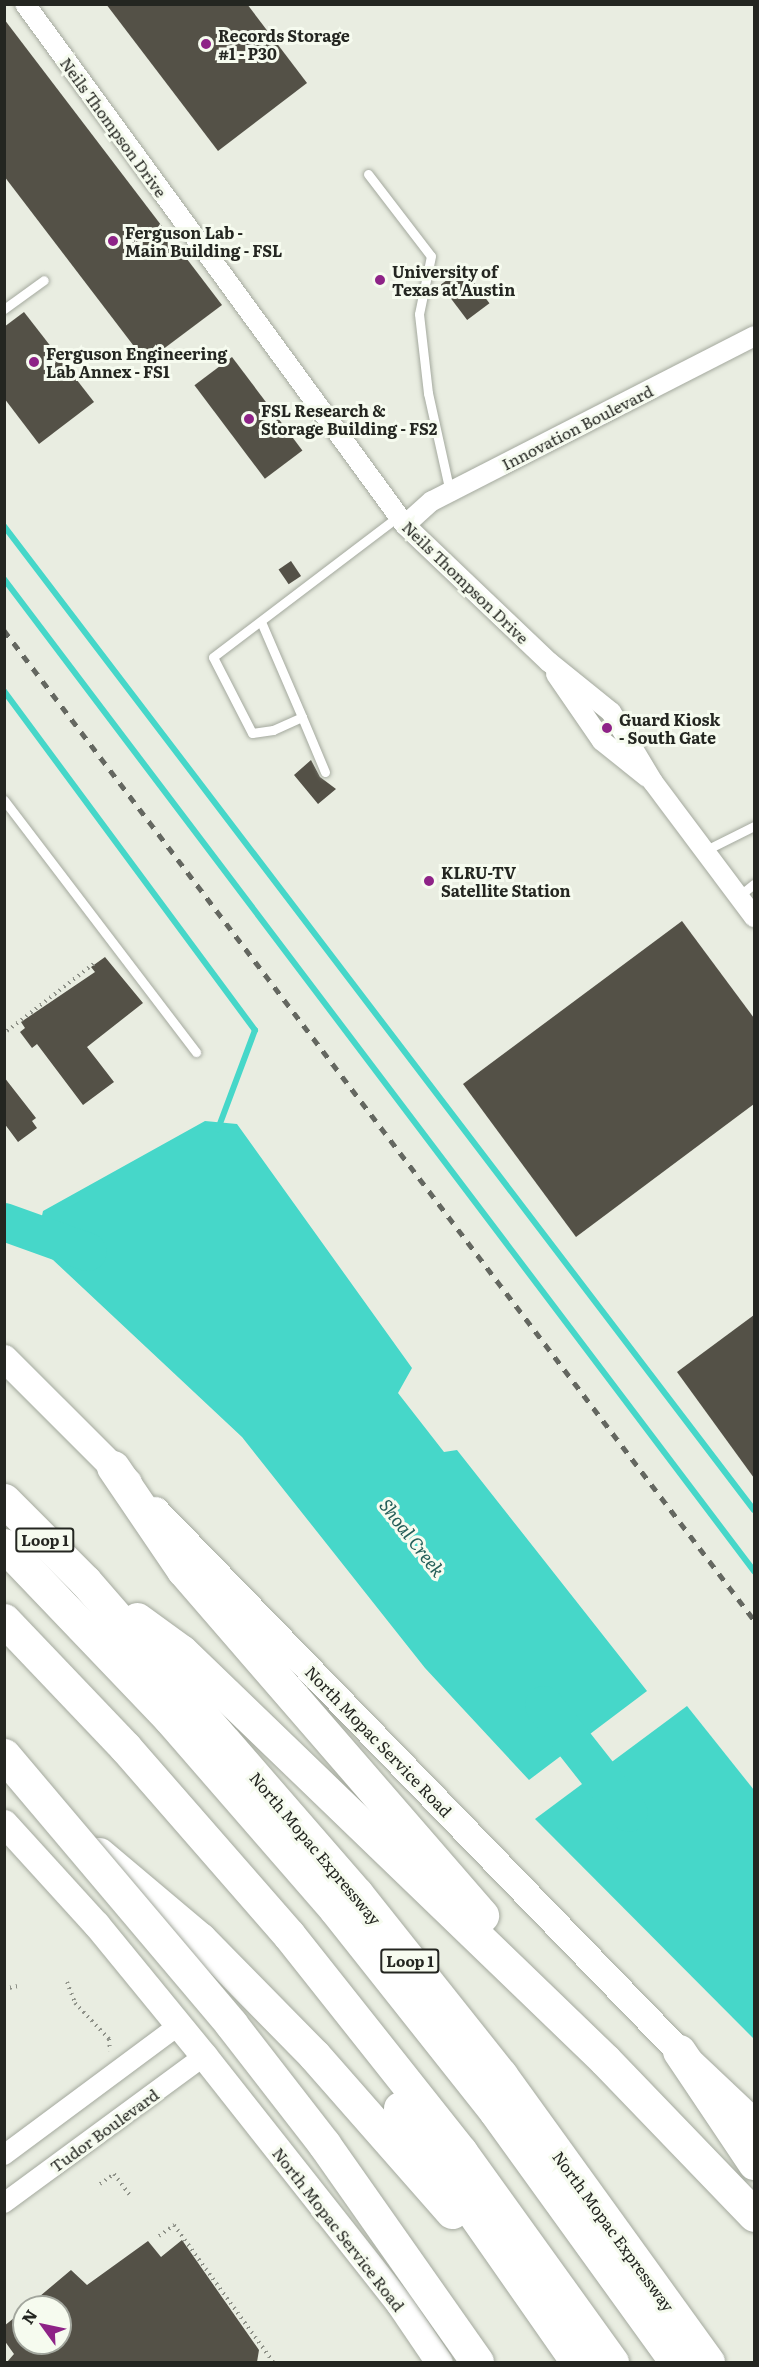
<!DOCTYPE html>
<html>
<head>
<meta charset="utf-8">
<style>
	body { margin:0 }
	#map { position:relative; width:759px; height:2367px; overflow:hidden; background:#e9ede1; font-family:Literata,serif }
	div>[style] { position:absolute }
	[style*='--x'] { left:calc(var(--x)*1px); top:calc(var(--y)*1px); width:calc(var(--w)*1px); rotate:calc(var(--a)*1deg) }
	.water>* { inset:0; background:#46d7c9 }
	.stream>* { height:6px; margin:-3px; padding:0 3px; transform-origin:3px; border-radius:3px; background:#46d7c9 }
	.river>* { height:38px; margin:-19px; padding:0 19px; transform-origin:19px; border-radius:19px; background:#46d7c9 }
	.building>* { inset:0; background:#545147; transform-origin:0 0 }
	.path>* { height:4px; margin-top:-2px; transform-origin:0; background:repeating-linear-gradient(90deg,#8f9289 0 1.5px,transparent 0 6px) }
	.roads { filter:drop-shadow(0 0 2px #a4a99e) drop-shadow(0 0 2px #a4a99e) }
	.lane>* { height:9px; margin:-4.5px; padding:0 4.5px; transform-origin:4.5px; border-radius:4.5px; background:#fff }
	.street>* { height:20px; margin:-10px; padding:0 10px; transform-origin:10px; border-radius:10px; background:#fff }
	.secondary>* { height:27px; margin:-13.5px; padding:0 13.5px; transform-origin:13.5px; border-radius:13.5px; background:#fff }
	.highway>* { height:33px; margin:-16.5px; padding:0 16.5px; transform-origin:16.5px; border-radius:16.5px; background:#fff }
	.rail>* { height:4.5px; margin-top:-2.25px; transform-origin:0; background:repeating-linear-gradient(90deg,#646760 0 8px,transparent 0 16px) }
	.bridges { filter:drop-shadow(0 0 2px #a4a99e) drop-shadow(0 0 2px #a4a99e) }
	.highway-bridge>* { height:33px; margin:-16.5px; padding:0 16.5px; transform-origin:16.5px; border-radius:16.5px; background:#fff }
	.dots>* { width:16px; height:16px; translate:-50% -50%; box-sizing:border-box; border:3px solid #f6fbef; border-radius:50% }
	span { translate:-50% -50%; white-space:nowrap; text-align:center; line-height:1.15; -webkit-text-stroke:6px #f6fbef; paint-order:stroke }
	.shield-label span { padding:2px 4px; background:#f6fbef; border:2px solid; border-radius:4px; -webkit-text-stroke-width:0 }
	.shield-label { font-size:15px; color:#242621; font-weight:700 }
	.poi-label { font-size:16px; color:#242621; font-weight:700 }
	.left { translate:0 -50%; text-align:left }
	.street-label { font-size:16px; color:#242621 }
	.water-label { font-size:18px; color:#255f59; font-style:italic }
	.frame { position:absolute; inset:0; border:6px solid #242621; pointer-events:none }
	.north { position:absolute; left:12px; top:2295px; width:60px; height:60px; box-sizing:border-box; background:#f6fbef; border:2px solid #a2a69d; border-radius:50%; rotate:303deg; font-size:16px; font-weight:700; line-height:24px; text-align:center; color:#242621 }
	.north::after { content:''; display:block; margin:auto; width:21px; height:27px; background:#8e2387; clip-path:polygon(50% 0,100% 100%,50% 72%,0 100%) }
</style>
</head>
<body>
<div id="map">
	<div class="water">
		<i style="clip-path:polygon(205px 1121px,237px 1124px,412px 1368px,398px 1393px,444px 1452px,457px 1450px,647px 1691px,529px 1780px,425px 1668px,242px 1437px,36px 1244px,43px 1211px)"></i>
		<i style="clip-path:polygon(687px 1706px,754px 1790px,754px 2039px,535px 1819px)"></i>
	</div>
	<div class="stream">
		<i style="--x:4;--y:526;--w:1237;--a:52.69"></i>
		<i style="--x:4;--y:579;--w:1244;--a:52.91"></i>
		<i style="--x:4;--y:691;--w:422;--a:53.5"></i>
		<i style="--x:255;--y:1030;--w:106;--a:110.5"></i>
	</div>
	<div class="river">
		<i style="--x:4;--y:1222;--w:89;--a:19.7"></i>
		<i style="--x:544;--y:1705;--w:137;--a:51.8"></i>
	</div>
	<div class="building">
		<i style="clip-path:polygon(106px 4px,247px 4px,307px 83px,218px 151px)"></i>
		<i style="clip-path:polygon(4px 19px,222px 305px,146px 362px,4px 176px)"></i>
		<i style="left:463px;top:268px;width:44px;height:28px;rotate:53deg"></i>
		<i style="clip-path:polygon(24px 312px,94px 402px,39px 444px,4px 398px,4px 327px)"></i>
		<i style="left:232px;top:357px;width:117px;height:47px;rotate:53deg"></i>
		<i style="left:291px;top:561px;width:18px;height:15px;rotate:56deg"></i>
		<i style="clip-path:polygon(311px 760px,320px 777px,336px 789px,318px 804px,294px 775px)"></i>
		<i style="clip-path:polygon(682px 921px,754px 1018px,754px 1104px,576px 1237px,463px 1084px)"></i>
		<i style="clip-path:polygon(105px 957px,143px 1003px,87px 1047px,114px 1082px,83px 1105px,37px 1044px,32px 1048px,20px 1032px,25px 1028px,21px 1022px,95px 972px,91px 967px)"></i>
		<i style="clip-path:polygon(4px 1077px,36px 1118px,32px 1121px,37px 1128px,18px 1142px,4px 1123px)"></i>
		<i style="clip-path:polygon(754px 1315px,754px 1478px,677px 1372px)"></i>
		<i style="clip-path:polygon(182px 2240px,259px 2350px,257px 2362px,7px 2362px,14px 2354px,4px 2340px,4px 2326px,24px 2310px,24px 2343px,60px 2343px,60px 2307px,27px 2307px,71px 2270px,87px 2285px,148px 2241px,161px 2257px)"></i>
	</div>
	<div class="path">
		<i style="--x:7;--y:1031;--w:113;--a:-37.8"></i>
		<i style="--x:67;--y:1982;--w:22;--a:69"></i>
		<i style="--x:75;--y:2003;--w:50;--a:46.6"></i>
		<i style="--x:109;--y:2039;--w:12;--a:85"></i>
		<i style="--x:4;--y:1989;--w:14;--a:-12"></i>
		<i style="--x:100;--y:2184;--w:17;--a:-36"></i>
		<i style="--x:114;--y:2174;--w:26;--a:53"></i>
		<i style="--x:159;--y:2236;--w:19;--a:-36"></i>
		<i style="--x:174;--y:2225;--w:169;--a:54.1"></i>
	</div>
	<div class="roads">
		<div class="lane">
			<i style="--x:368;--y:174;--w:103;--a:52.5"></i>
			<i style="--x:431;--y:256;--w:59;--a:101.7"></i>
			<i style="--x:419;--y:314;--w:80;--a:83.5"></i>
			<i style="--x:428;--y:393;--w:101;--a:77.5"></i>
			<i style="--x:4;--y:309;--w:49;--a:-35.9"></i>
			<i style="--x:262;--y:624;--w:101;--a:66.7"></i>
			<i style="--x:325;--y:772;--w:60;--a:-112.7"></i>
			<i style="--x:302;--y:717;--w:32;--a:156"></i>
			<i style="--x:273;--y:730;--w:21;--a:172"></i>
			<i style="--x:252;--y:733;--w:85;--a:-117.2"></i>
			<i style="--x:213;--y:657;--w:233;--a:-37.2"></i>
			<i style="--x:4;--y:800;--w:317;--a:52.7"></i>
			<i style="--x:704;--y:851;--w:56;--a:-26.6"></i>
			<i style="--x:739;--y:896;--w:19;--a:-39"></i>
		</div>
		<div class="street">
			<i style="--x:25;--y:4;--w:645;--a:53.89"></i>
			<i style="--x:405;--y:525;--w:199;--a:43.6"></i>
			<i style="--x:549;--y:662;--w:80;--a:38.9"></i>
			<i style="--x:611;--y:712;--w:82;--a:59"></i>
			<i style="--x:653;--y:782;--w:169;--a:53.2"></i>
			<i style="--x:405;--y:525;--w:36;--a:-42"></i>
			<i style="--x:432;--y:501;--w:362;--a:-27.1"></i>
			<i style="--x:556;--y:674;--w:81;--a:55.5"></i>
			<i style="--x:602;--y:741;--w:58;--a:38.7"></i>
			<i style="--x:4;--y:2155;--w:218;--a:-36.6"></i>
			<i style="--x:4;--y:2203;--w:248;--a:-36.3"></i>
		</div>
		<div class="secondary">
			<i style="--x:4;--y:1358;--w:175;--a:45"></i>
			<i style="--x:155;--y:1510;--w:753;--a:45.91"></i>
			<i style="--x:679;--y:2051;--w:103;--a:43.4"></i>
			<i style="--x:4;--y:1823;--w:137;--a:47.7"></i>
			<i style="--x:96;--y:1924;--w:171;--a:50.7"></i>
			<i style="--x:204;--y:2056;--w:315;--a:51.7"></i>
			<i style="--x:399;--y:2303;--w:71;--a:55.9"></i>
		</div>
		<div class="highway">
			<i style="--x:113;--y:1467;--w:125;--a:55.8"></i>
			<i style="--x:183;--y:1570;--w:457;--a:49.1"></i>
			<i style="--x:4;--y:1500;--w:115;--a:45"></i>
			<i style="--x:85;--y:1581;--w:415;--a:49"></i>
			<i style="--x:357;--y:1894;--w:231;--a:51.5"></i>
			<i style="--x:501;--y:2075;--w:354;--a:54.2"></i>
			<i style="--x:4;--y:1545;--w:240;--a:46.3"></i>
			<i style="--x:170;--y:1719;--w:252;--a:49"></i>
			<i style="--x:335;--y:1909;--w:258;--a:51.6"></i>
			<i style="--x:495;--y:2111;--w:309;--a:54.2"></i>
			<i style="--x:137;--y:1619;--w:54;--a:36"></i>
			<i style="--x:181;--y:1651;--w:589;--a:43.97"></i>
			<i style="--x:605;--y:2060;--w:215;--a:46.1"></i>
			<i style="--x:4;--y:1620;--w:175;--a:46.4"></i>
			<i style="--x:125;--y:1747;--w:249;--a:48.9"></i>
			<i style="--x:289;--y:1935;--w:277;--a:51.6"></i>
			<i style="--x:461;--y:2152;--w:259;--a:54.3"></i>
			<i style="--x:99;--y:1854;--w:132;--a:40.1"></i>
			<i style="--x:200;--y:1939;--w:163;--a:45.5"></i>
			<i style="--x:314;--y:2055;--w:209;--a:48.7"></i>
			<i style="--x:679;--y:2051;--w:135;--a:56.2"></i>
			<i style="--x:400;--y:2108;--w:310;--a:55.1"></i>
		</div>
	</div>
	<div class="rail">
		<i style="--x:4;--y:630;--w:1242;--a:52.85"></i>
	</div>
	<div class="bridges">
		<div class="highway-bridge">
			<i style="--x:4;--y:1755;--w:352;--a:49.8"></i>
			<i style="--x:231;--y:2024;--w:152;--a:52.2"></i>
			<i style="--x:324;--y:2144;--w:266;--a:54.9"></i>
		</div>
	</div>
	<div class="dots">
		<i style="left:206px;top:44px;background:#8e2387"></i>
		<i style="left:113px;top:241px;background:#8e2387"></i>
		<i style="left:380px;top:280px;background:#8e2387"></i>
		<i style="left:34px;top:362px;background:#8e2387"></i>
		<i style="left:249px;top:419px;background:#8e2387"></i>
		<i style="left:607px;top:728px;background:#8e2387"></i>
		<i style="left:429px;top:881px;background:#8e2387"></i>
	</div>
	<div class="shield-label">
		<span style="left:45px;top:1540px">Loop 1</span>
		<span style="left:410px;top:1961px">Loop 1</span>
	</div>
	<div class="poi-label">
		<span class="left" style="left:218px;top:44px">Records Storage<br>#1 - P30</span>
		<span class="left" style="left:125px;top:241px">Ferguson Lab -<br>Main Building - FSL</span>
		<span class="left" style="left:392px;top:280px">University of<br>Texas at Austin</span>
		<span class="left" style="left:46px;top:362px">Ferguson Engineering<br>Lab Annex - FS1</span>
		<span class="left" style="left:261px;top:419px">FSL Research &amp;<br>Storage Building - FS2</span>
		<span class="left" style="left:619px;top:728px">Guard Kiosk<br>- South Gate</span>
		<span class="left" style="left:441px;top:881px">KLRU-TV<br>Satellite Station</span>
	</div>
	<div class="street-label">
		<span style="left:114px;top:127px;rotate:54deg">Neils Thompson Drive</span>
		<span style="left:577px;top:427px;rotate:-27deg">Innovation Boulevard</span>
		<span style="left:466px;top:582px;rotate:44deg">Neils Thompson Drive</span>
		<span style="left:379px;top:1741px;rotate:46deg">North Mopac Service Road</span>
		<span style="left:316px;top:1848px;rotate:50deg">North Mopac Expressway</span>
		<span style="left:104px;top:2130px;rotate:-36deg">Tudor Boulevard</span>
		<span style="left:339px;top:2229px;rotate:52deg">North Mopac Service Road</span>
		<span style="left:614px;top:2231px;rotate:54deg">North Mopac Expressway</span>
	</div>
	<div class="water-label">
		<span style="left:412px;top:1538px;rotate:52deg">Shoal Creek</span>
	</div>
	<div class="frame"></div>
	<div class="north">N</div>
</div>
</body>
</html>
